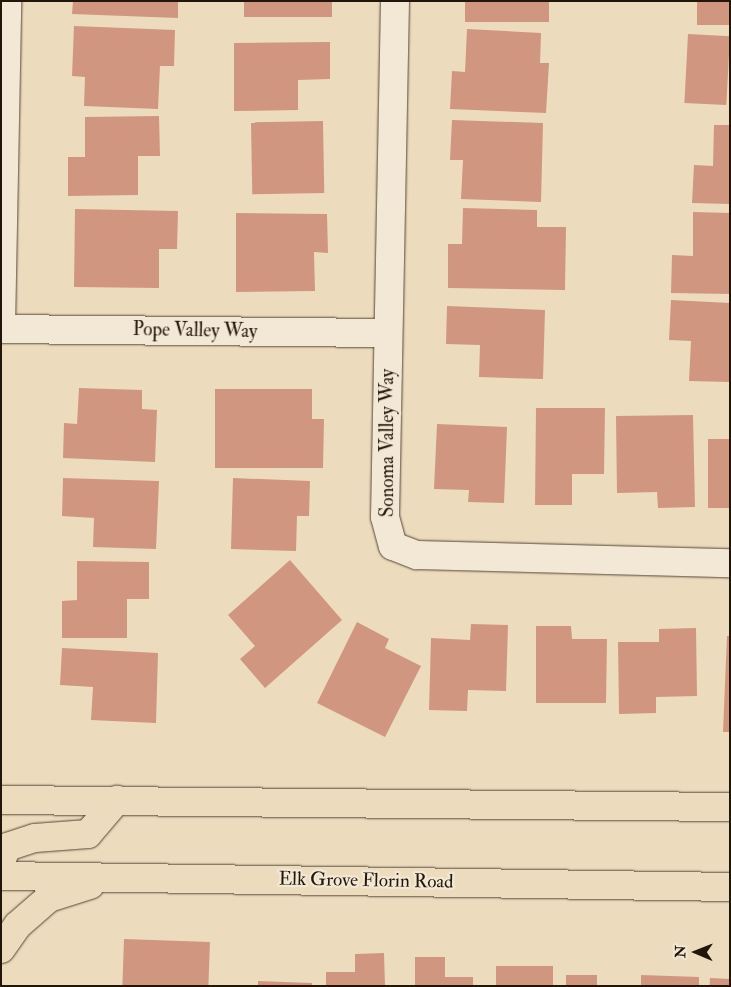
<!DOCTYPE html>
<html>
<head>
<meta charset="utf-8">
<style>
	body { margin:0 }
	#map { position:relative; width:731px; height:987px; overflow:hidden; background:#eddbbe; font-family:"IM FELL Double Pica",serif }
	div>[style] { position:absolute }
	[style*='--x'] { left:calc(var(--x)*1px); top:calc(var(--y)*1px); width:calc(var(--w)*1px); rotate:calc(var(--a)*1deg) }
	.building>* { inset:0; background:#d1967f; transform-origin:0 0 }
	.roads { filter:drop-shadow(0 0 1px #544736) drop-shadow(0 0 1px #544736) }
	.minor>* { height:28px; margin:-14px; padding:0 14px; transform-origin:14px; border-radius:14px; background:#f3e8d5 }
	.major>* { height:28px; margin:-14px; padding:0 14px; transform-origin:14px; border-radius:14px; background:#eddbbe }
	span { translate:-50% -50%; white-space:nowrap; text-align:center; line-height:1.15; -webkit-text-stroke:4.5px #f3e8d5; paint-order:stroke }
	.street-label { font-size:19px; color:#211609 }
	.frame { position:absolute; inset:0; border:2px solid #211609; pointer-events:none }
	.north { position:absolute; left:671px; top:927px; width:50px; height:50px; -webkit-text-stroke:4px #f3e8d5; paint-order:stroke; rotate:271deg; font-size:14px; font-weight:700; line-height:20px; text-align:center; color:#211609 }
	.north::after { content:''; display:block; margin:auto; width:18px; height:22px; background:#211609; clip-path:polygon(50% 0,100% 100%,50% 72%,0 100%) }
</style>
</head>
<body>
<div id="map">
	<div class="building">
		<i style="clip-path:polygon(73px 1px,178px 1px,178px 18px,72px 14px)"></i>
		<i style="left:244px;top:1px;width:88px;height:16px"></i>
		<i style="left:465px;top:1px;width:84px;height:21px"></i>
		<i style="left:697px;top:1px;width:33px;height:24px"></i>
		<i style="clip-path:polygon(74px 26px,175px 30px,174px 66px,160px 66px,158px 109px,84px 106px,85px 77px,72px 76px)"></i>
		<i style="clip-path:polygon(467px 29px,541px 33px,540px 63px,549px 63px,546px 113px,450px 109px,452px 71px,465px 72px)"></i>
		<i style="left:688px;top:34px;width:42px;height:69px;rotate:3deg"></i>
		<i style="clip-path:polygon(330px 42px,330px 79px,298px 80px,298px 110px,234px 111px,234px 43px)"></i>
		<i style="clip-path:polygon(159px 116px,160px 156px,138px 156px,138px 195px,68px 196px,68px 157px,85px 157px,85px 117px)"></i>
		<i style="clip-path:polygon(452px 120px,543px 123px,541px 202px,461px 199px,463px 160px,450px 160px)"></i>
		<i style="left:323px;top:121px;width:72px;height:72px;rotate:89deg"></i>
		<i style="clip-path:polygon(714px 125px,730px 125px,730px 204px,692px 203px,694px 165px,713px 166px)"></i>
		<i style="clip-path:polygon(463px 208px,537px 210px,537px 227px,566px 227px,565px 290px,448px 288px,448px 244px,462px 244px)"></i>
		<i style="clip-path:polygon(75px 209px,178px 211px,177px 249px,159px 249px,159px 288px,74px 287px)"></i>
		<i style="clip-path:polygon(693px 212px,730px 213px,730px 294px,671px 293px,672px 255px,693px 256px)"></i>
		<i style="clip-path:polygon(236px 213px,327px 214px,328px 253px,314px 252px,315px 291px,236px 292px)"></i>
		<i style="clip-path:polygon(671px 300px,730px 303px,730px 382px,689px 381px,691px 341px,669px 340px)"></i>
		<i style="clip-path:polygon(447px 306px,545px 310px,543px 379px,479px 377px,480px 345px,446px 344px)"></i>
		<i style="clip-path:polygon(79px 388px,142px 390px,142px 409px,157px 410px,155px 462px,63px 458px,64px 423px,77px 424px)"></i>
		<i style="clip-path:polygon(215px 389px,312px 389px,312px 419px,324px 419px,323px 468px,215px 468px)"></i>
		<i style="clip-path:polygon(536px 408px,605px 408px,604px 474px,572px 474px,572px 505px,535px 505px)"></i>
		<i style="clip-path:polygon(693px 415px,695px 507px,658px 508px,657px 492px,617px 493px,616px 416px)"></i>
		<i style="clip-path:polygon(437px 424px,507px 427px,504px 503px,468px 502px,469px 490px,434px 489px)"></i>
		<i style="left:708px;top:439px;width:22px;height:69px"></i>
		<i style="clip-path:polygon(63px 478px,159px 481px,156px 549px,93px 547px,94px 518px,62px 516px)"></i>
		<i style="clip-path:polygon(233px 478px,310px 481px,309px 516px,297px 516px,296px 551px,231px 549px)"></i>
		<i style="clip-path:polygon(290px 560px,342px 620px,265px 688px,240px 659px,255px 646px,228px 615px)"></i>
		<i style="clip-path:polygon(77px 561px,149px 562px,149px 599px,127px 599px,127px 638px,62px 638px,62px 601px,77px 600px)"></i>
		<i style="clip-path:polygon(357px 622px,389px 639px,385px 648px,421px 666px,385px 737px,317px 703px)"></i>
		<i style="clip-path:polygon(471px 624px,508px 625px,506px 691px,468px 690px,467px 711px,429px 710px,431px 638px,470px 640px)"></i>
		<i style="clip-path:polygon(536px 626px,571px 626px,572px 639px,607px 639px,606px 703px,536px 703px)"></i>
		<i style="clip-path:polygon(696px 628px,697px 696px,656px 697px,656px 713px,619px 714px,618px 642px,659px 642px,659px 629px)"></i>
		<i style="clip-path:polygon(727px 636px,730px 636px,730px 732px,723px 732px)"></i>
		<i style="clip-path:polygon(62px 648px,158px 653px,156px 723px,91px 720px,93px 687px,60px 685px)"></i>
		<i style="left:124px;top:939px;width:86px;height:47px;rotate:2deg"></i>
		<i style="clip-path:polygon(384px 953px,385px 986px,326px 986px,326px 972px,355px 972px,355px 954px)"></i>
		<i style="clip-path:polygon(415px 957px,445px 957px,445px 977px,473px 977px,473px 986px,415px 986px)"></i>
		<i style="left:496px;top:966px;width:57px;height:20px"></i>
		<i style="left:566px;top:975px;width:31px;height:11px"></i>
		<i style="clip-path:polygon(641px 975px,699px 977px,699px 986px,641px 986px)"></i>
		<i style="left:710px;top:978px;width:20px;height:8px;rotate:3deg"></i>
		<i style="clip-path:polygon(258px 981px,312px 983px,312px 986px,258px 986px)"></i>
	</div>
	<div class="roads">
		<div class="minor">
			<i style="--x:395;--y:1;--w:516;--a:91.11"></i>
			<i style="--x:385;--y:517;--w:30;--a:75"></i>
			<i style="--x:393;--y:546;--w:26;--a:21"></i>
			<i style="--x:417;--y:555;--w:313;--a:1.5"></i>
			<i style="--x:1;--y:328;--w:327;--a:-88.9"></i>
			<i style="--x:1;--y:329;--w:387;--a:0.6"></i>
		</div>
		<div class="major">
			<i style="--x:1;--y:800;--w:729;--a:0.55"></i>
			<i style="--x:1;--y:861;--w:15;--a:-67"></i>
			<i style="--x:7;--y:847;--w:29;--a:-18"></i>
			<i style="--x:35;--y:838;--w:53;--a:-4.3"></i>
			<i style="--x:88;--y:834;--w:45;--a:-49.5"></i>
			<i style="--x:1;--y:876;--w:729;--a:0.86"></i>
			<i style="--x:1;--y:949;--w:29;--a:-55"></i>
			<i style="--x:18;--y:925;--w:41;--a:-41.1"></i>
			<i style="--x:49;--y:898;--w:43;--a:-17.6"></i>
		</div>
	</div>
	<div class="street-label">
		<span style="left:195px;top:331px;rotate:1deg">Pope Valley Way</span>
		<span style="left:388px;top:443px;rotate:-90deg">Sonoma Valley Way</span>
		<span style="left:366px;top:881px;rotate:1deg">Elk Grove Florin Road</span>
	</div>
	<div class="frame"></div>
	<div class="north">N</div>
</div>
</body>
</html>
